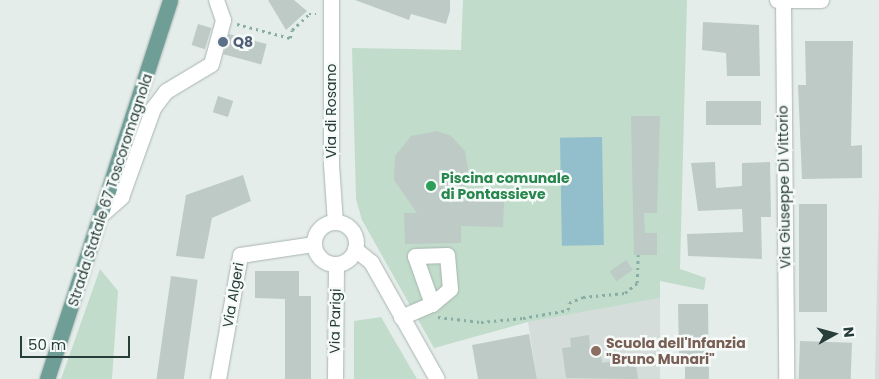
<!DOCTYPE html>
<html>
<head>
<meta charset="utf-8">
<style>
	body { margin:0 }
	#map { position:relative; width:879px; height:379px; overflow:hidden; background:#e5edea; font-family:Poppins,sans-serif }
	div>[style] { position:absolute }
	[style*='--x'] { left:calc(var(--x)*1px); top:calc(var(--y)*1px); width:calc(var(--w)*1px); rotate:calc(var(--a)*1deg) }
	.built>* { inset:0; background:#d4ddd9 }
	.green>* { inset:0; background:#c1dcca }
	.water>* { inset:0; background:#93becc; transform-origin:0 0 }
	.building>* { inset:0; background:#becac6; transform-origin:0 0 }
	.path>* { height:2.5px; margin-top:-1.25px; transform-origin:0; background:repeating-linear-gradient(90deg,#89ada5 0 2.5px,transparent 0 6.5px) }
	.roads { filter:drop-shadow(0 0 1px #a8b5b1) drop-shadow(0 0 1px #a8b5b1) }
	.minor>* { height:15px; margin:-7.5px; padding:0 7.5px; transform-origin:7.5px; border-radius:7.5px; background:#fff }
	.minor>.ring { margin:-7.5px; padding:0; box-sizing:content-box; background:none; border:15px solid #fff; border-radius:50% }
	.major>* { height:15px; margin:-7.5px; padding:0 7.5px; transform-origin:7.5px; border-radius:7.5px; background:#6e9e96 }
	.dots>* { width:14px; height:14px; translate:-50% -50%; box-sizing:border-box; border:2px solid #f6faf8; border-radius:50% }
	span { translate:-50% -50%; white-space:nowrap; text-align:center; line-height:1.15; -webkit-text-stroke:5px #f6faf8; paint-order:stroke }
	.service-label { font-size:14px; color:#4e5e75; font-weight:700 }
	.left { translate:0 -50%; text-align:left }
	.street-label { font-size:14px; color:#263d39 }
	.leisure-label { font-size:14px; color:#27864d; font-weight:700 }
	.education-label { font-size:14px; color:#785e54; font-weight:700 }
	.north { position:absolute; left:809px; top:309px; width:50px; height:50px; -webkit-text-stroke:4px #f6faf8; paint-order:stroke; rotate:83deg; font-size:14px; font-weight:700; line-height:20px; text-align:center; color:#263d39 }
	.north::after { content:''; display:block; margin:auto; width:18px; height:22px; background:#263d39; clip-path:polygon(50% 0,100% 100%,50% 72%,0 100%) }
	.scale { position:absolute; left:20px; top:336px; width:110px; height:22px; box-sizing:border-box; border:2px solid #263d39; border-top:0; padding-left:6px; font-size:15px; line-height:18px; white-space:nowrap; color:#263d39; -webkit-text-stroke:4px #f6faf8; paint-order:stroke }
</style>
</head>
<body>
<div id="map">
	<div class="built">
		<i style="clip-path:polygon(879px 191px,879px 379px,875px 379px)"></i>
		<i style="clip-path:polygon(660px 298px,660px 379px,537px 379px,528px 322px)"></i>
	</div>
	<div class="green">
		<i style="clip-path:polygon(463px 0,687px 0,680px 269px,706px 278px,704px 290px,660px 281px,660px 298px,528px 322px,434px 348px,362px 220px,356px 199px,352px 48px,461px 50px)"></i>
		<i style="clip-path:polygon(100px 269px,118px 291px,112px 379px,61px 379px)"></i>
		<i style="clip-path:polygon(381px 317px,417px 379px,354px 379px,354px 321px)"></i>
	</div>
	<div class="water">
		<i style="left:602px;top:137px;width:108px;height:42px;rotate:89deg"></i>
	</div>
	<div class="building">
		<i style="clip-path:polygon(268px 0,294px 0,307px 11px,286px 30px)"></i>
		<i style="clip-path:polygon(355px 0,450px 0,450px 11px,446px 24px,411px 14px,409px 20px)"></i>
		<i style="clip-path:polygon(703px 22px,759px 25px,760px 76px,727px 76px,726px 53px,702px 50px)"></i>
		<i style="left:198px;top:24px;width:14px;height:22px;rotate:17deg"></i>
		<i style="left:229px;top:34px;width:39px;height:21px;rotate:15deg"></i>
		<i style="clip-path:polygon(805px 41px,853px 41px,851px 146px,862px 145px,862px 178px,802px 179px,798px 85px,806px 85px)"></i>
		<i style="left:218px;top:96px;width:16px;height:17px;rotate:18deg"></i>
		<i style="left:706px;top:101px;width:55px;height:24px"></i>
		<i style="clip-path:polygon(631px 116px,660px 116px,657px 213px,644px 213px,645px 233px,657px 233px,657px 255px,634px 255px)"></i>
		<i style="clip-path:polygon(437px 131px,451px 136px,465px 151px,469px 176px,461px 201px,504px 202px,503px 227px,461px 226px,461px 243px,405px 244px,404px 213px,417px 213px,394px 180px,395px 156px,411px 136px)"></i>
		<i style="clip-path:polygon(715px 162px,716px 188px,742px 186px,742px 163px,770px 162px,771px 217px,761px 217px,762px 259px,688px 256px,687px 234px,743px 232px,742px 209px,698px 211px,691px 163px)"></i>
		<i style="clip-path:polygon(243px 175px,251px 201px,212px 218px,204px 259px,176px 256px,186px 195px)"></i>
		<i style="left:827px;top:204px;width:108px;height:28px;rotate:90deg"></i>
		<i style="left:626px;top:260px;width:12px;height:20px;rotate:55deg"></i>
		<i style="clip-path:polygon(255px 271px,299px 271px,299px 296px,311px 296px,311px 379px,285px 379px,285px 299px,255px 298px)"></i>
		<i style="left:171px;top:276px;width:27px;height:104px;rotate:8deg"></i>
		<i style="clip-path:polygon(678px 304px,708px 304px,709px 379px,685px 379px,685px 354px,679px 354px)"></i>
		<i style="clip-path:polygon(529px 334px,537px 379px,478px 379px,472px 345px)"></i>
		<i style="clip-path:polygon(589px 335px,590px 347px,599px 345px,602px 363px,635px 358px,638px 379px,566px 378px,562px 348px,571px 347px,570px 338px)"></i>
		<i style="left:800px;top:341px;width:52px;height:38px;rotate:2deg"></i>
	</div>
	<div class="path">
		<i style="--x:237;--y:24;--w:55;--a:14.8"></i>
		<i style="--x:290;--y:38;--w:8;--a:-76"></i>
		<i style="--x:292;--y:30;--w:23;--a:-43"></i>
		<i style="--x:309;--y:14;--w:7;--a:0"></i>
		<i style="--x:438;--y:317;--w:43;--a:6.6"></i>
		<i style="--x:481;--y:322;--w:42;--a:-5.4"></i>
		<i style="--x:523;--y:318;--w:46;--a:-10.1"></i>
		<i style="--x:568;--y:310;--w:7;--a:-82"></i>
		<i style="--x:569;--y:303;--w:15;--a:-23"></i>
		<i style="--x:583;--y:297;--w:42;--a:-5.4"></i>
		<i style="--x:625;--y:293;--w:16;--a:-40"></i>
		<i style="--x:637;--y:283;--w:28;--a:-88"></i>
	</div>
	<div class="roads">
		<div class="minor">
			<i style="--x:331;--y:0;--w:164;--a:90"></i>
			<i style="--x:331;--y:164;--w:58;--a:86.1"></i>
			<i style="--x:777;--y:0;--w:6;--a:0"></i>
			<i style="--x:783;--y:0;--w:379;--a:89.5"></i>
			<i style="--x:783;--y:0;--w:38;--a:0"></i>
			<i style="--x:104;--y:212;--w:23;--a:-41"></i>
			<i style="--x:121;--y:197;--w:95;--a:-70.2"></i>
			<i style="--x:153;--y:108;--w:21;--a:-53"></i>
			<i style="--x:166;--y:91;--w:52;--a:-31"></i>
			<i style="--x:211;--y:64;--w:46;--a:-74.7"></i>
			<i style="--x:223;--y:20;--w:21;--a:-109"></i>
			<i class="ring" style="left:314px;top:222px;width:27px;height:27px"></i>
			<i style="--x:355;--y:249;--w:21;--a:39"></i>
			<i style="--x:371;--y:262;--w:134;--a:60.6"></i>
			<i style="--x:401;--y:317;--w:34;--a:-23"></i>
			<i style="--x:432;--y:304;--w:23;--a:-40"></i>
			<i style="--x:450;--y:289;--w:34;--a:-95"></i>
			<i style="--x:447;--y:255;--w:32;--a:178"></i>
			<i style="--x:415;--y:256;--w:51;--a:70.5"></i>
			<i style="--x:218;--y:379;--w:126;--a:-79.9"></i>
			<i style="--x:240;--y:255;--w:75;--a:-8.5"></i>
			<i style="--x:335;--y:379;--w:115;--a:-89.5"></i>
		</div>
		<div class="major">
			<i style="--x:47;--y:379;--w:398;--a:-72"></i>
		</div>
	</div>
	<div class="dots">
		<i style="left:223px;top:42px;background:#5c6f8a"></i>
		<i style="left:431px;top:186px;background:#2e9e5b"></i>
		<i style="left:596px;top:351px;background:#8d6e63"></i>
	</div>
	<div class="service-label">
		<span class="left" style="left:233px;top:42px">Q8</span>
	</div>
	<div class="street-label">
		<span style="left:331px;top:111px;rotate:-90deg">Via di Rosano</span>
		<span style="left:784px;top:187px;rotate:-91deg">Via Giuseppe Di Vittorio</span>
		<span style="left:110px;top:190px;rotate:-72deg">Strada Statale 67 Toscoromagnola</span>
		<span style="left:233px;top:295px;rotate:-80deg">Via Algeri</span>
		<span style="left:335px;top:321px;rotate:-89deg">Via Parigi</span>
	</div>
	<div class="leisure-label">
		<span class="left" style="left:441px;top:186px">Piscina comunale<br>di Pontassieve</span>
	</div>
	<div class="education-label">
		<span class="left" style="left:606px;top:351px">Scuola dell'Infanzia<br>"Bruno Munari"</span>
	</div>
	<div class="north">N</div>
	<div class="scale">50 m</div>
</div>
</body>
</html>
